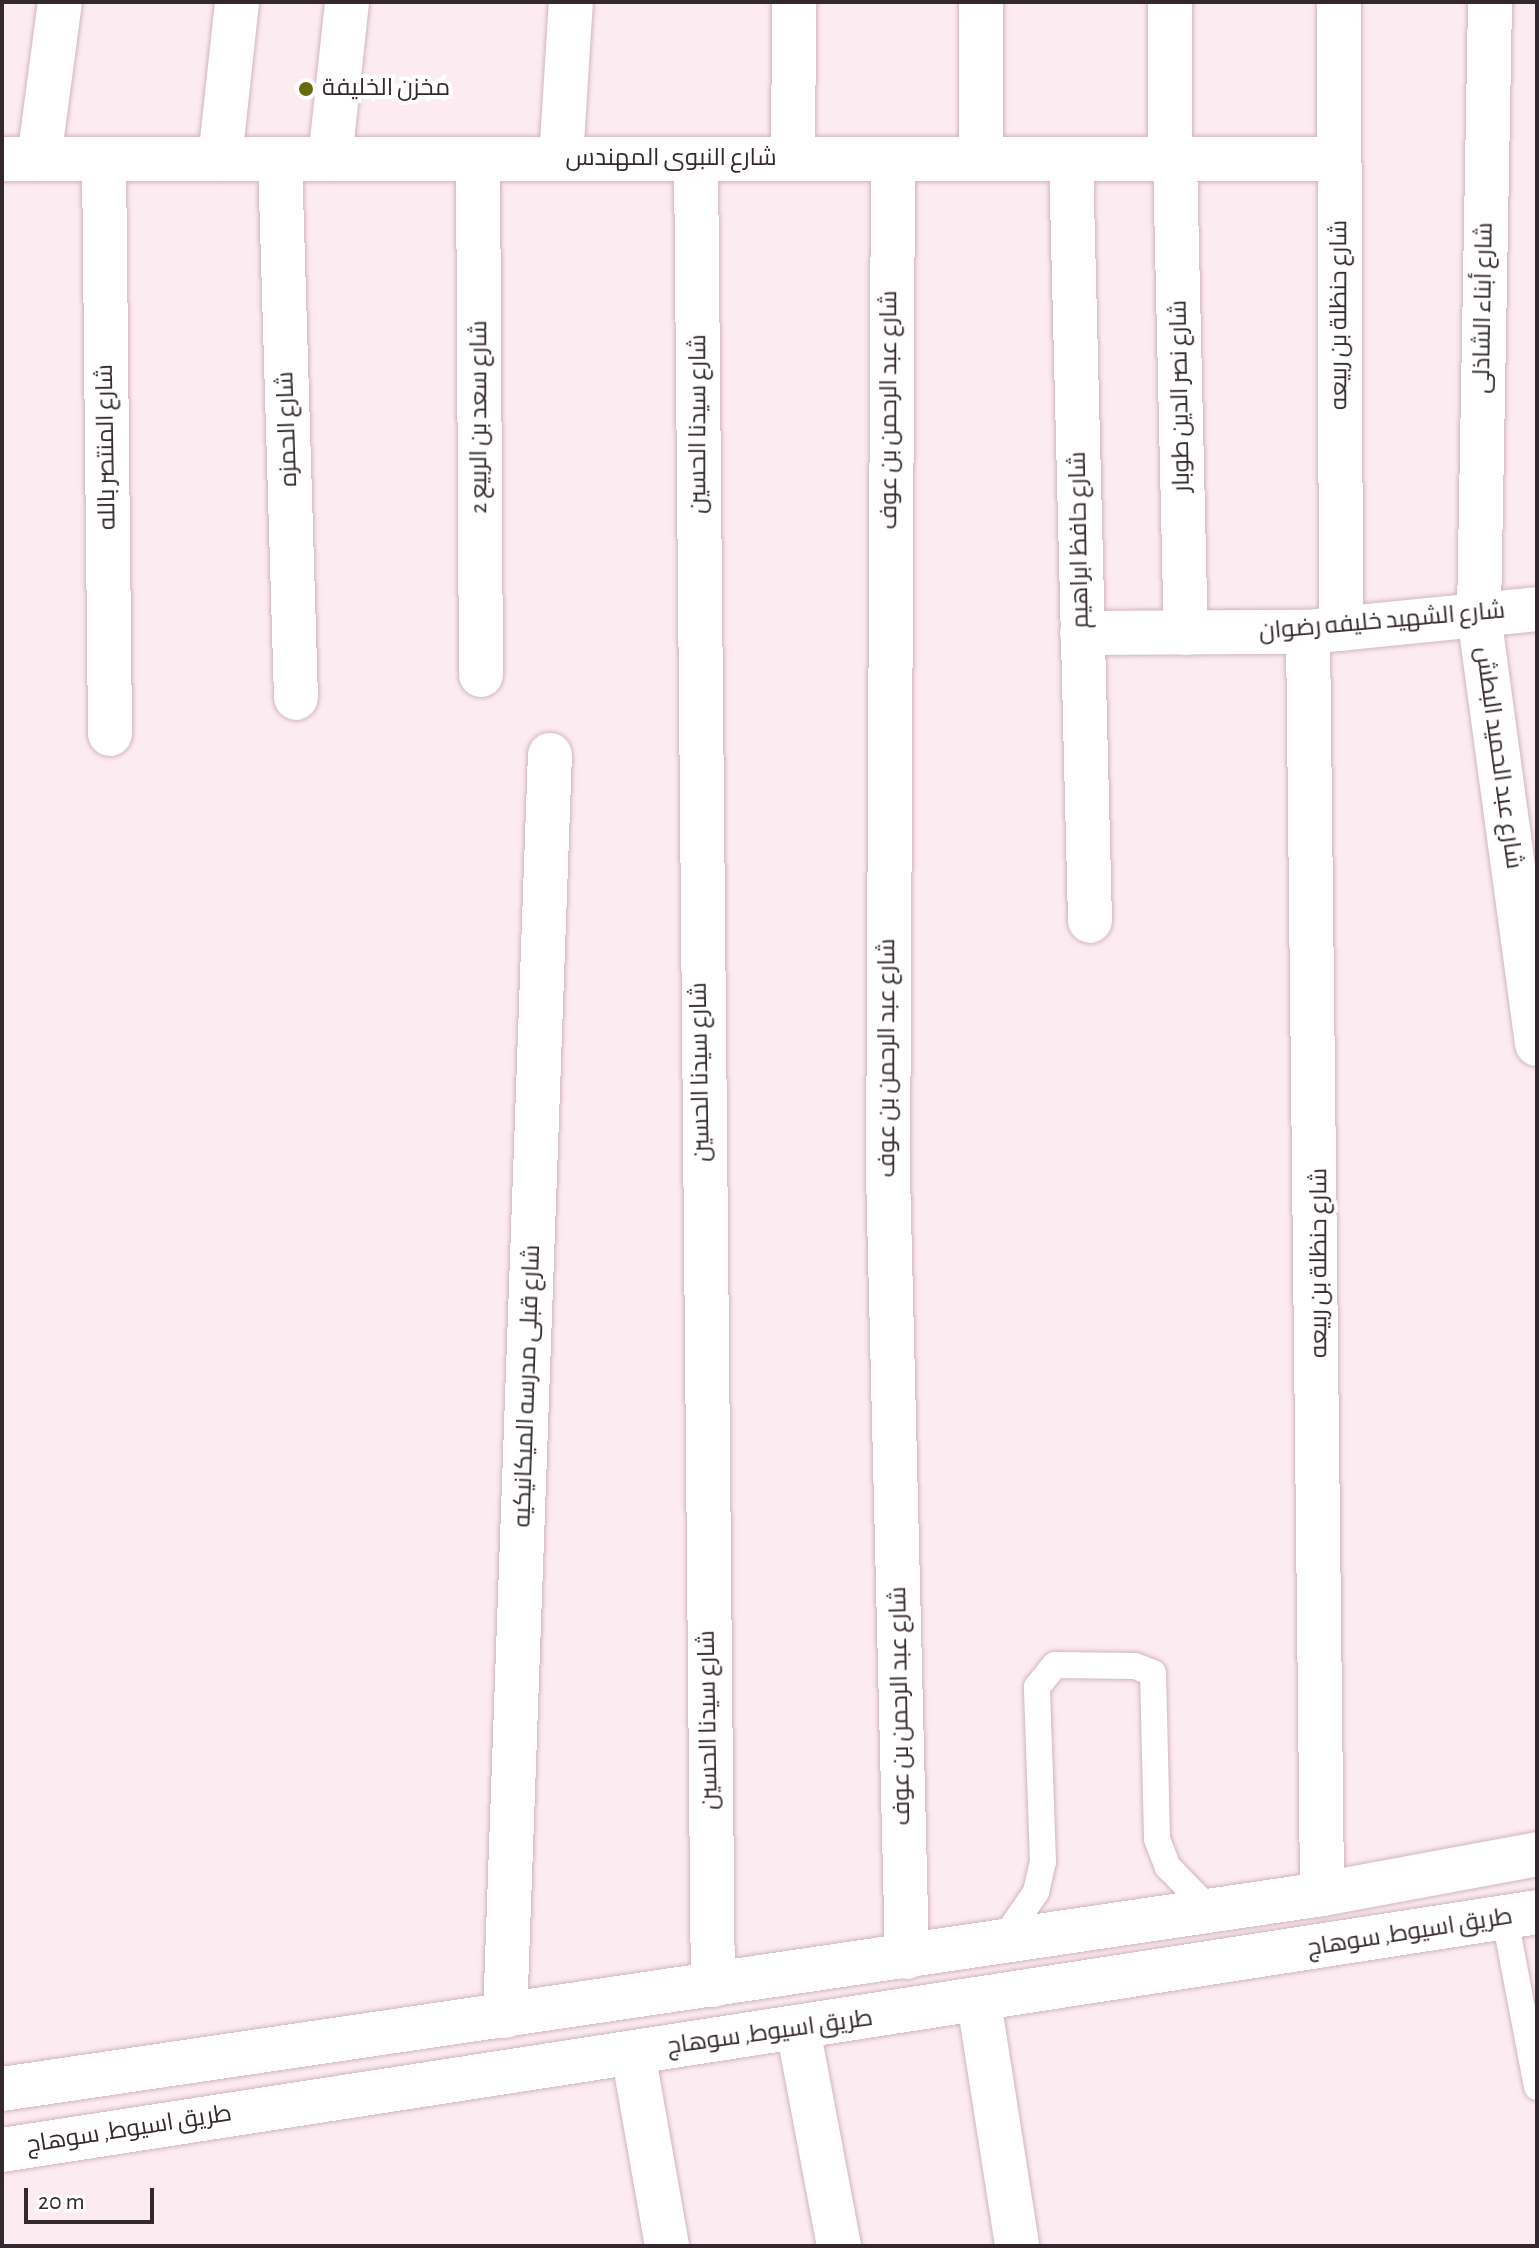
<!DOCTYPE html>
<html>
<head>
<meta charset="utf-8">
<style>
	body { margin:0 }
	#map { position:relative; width:1539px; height:2248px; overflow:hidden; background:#fdebf2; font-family:"Alegreya Sans",Cairo,sans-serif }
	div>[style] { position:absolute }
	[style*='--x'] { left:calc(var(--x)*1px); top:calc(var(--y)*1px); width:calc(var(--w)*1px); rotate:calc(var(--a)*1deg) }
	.roads { filter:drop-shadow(0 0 2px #d1b4c0) drop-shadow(0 0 2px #d1b4c0) }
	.lane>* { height:26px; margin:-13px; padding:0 13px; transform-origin:13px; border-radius:13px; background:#fff }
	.street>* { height:44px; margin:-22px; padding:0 22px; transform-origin:22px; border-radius:22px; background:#fff }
	.primary>* { height:44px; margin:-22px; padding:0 22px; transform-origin:22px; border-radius:22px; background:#fff }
	.dots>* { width:22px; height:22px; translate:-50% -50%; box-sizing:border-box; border:4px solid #fff; border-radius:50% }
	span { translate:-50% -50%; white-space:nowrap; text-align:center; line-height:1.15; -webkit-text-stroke:8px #fff; paint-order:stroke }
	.poi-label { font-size:24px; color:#33282d }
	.left { translate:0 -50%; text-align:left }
	.street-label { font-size:24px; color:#33282d }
	.frame { position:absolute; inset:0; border:4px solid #33282d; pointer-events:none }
	.scale { position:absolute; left:24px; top:2188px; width:130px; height:36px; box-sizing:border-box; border:4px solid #33282d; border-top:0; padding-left:10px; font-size:24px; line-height:28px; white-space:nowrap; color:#33282d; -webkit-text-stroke:6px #fff; paint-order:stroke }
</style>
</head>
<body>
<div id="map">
	<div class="roads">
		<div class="lane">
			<i style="--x:1505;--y:1919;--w:171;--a:79.2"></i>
			<i style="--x:1001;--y:1943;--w:62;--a:-55.5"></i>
			<i style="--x:1036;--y:1892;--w:31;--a:-77"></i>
			<i style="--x:1043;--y:1862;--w:175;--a:-92"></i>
			<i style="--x:1037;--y:1687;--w:28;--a:-51"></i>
			<i style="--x:1055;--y:1665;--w:80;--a:0.7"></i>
			<i style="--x:1135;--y:1666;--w:19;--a:21"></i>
			<i style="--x:1153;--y:1673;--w:166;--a:88.6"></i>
			<i style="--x:1157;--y:1839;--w:30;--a:69"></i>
			<i style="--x:1168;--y:1867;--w:60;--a:45.7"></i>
		</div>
		<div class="street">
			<i style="--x:1170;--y:2;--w:156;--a:90"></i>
			<i style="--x:1339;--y:2;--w:627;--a:89.82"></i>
			<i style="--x:1490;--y:2;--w:613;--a:91.03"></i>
			<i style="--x:1479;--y:615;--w:433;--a:82.3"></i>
			<i style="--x:2;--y:159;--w:1337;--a:0"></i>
			<i style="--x:39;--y:159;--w:158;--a:-82.4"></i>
			<i style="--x:104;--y:159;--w:575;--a:89.4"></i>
			<i style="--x:220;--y:159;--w:158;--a:-83.8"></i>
			<i style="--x:280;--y:159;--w:539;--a:88.3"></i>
			<i style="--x:330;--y:159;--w:158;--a:-83.8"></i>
			<i style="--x:478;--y:159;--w:516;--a:89.67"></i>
			<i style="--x:561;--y:159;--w:157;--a:-86.4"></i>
			<i style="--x:696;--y:159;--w:1826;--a:89.47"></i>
			<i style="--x:793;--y:159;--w:157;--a:-89.6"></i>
			<i style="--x:893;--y:159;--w:1014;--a:90.28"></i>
			<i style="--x:888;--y:1173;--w:784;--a:88.61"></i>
			<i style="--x:981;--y:159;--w:157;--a:-90"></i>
			<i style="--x:1071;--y:159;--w:762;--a:88.57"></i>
			<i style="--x:1175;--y:159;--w:474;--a:88.7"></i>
			<i style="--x:1308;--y:632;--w:1262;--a:89.36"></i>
			<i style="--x:1082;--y:633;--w:226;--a:-0.3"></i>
			<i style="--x:1308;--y:632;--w:230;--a:-5.7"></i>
			<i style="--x:979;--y:2002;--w:247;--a:81.1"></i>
			<i style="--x:505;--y:2016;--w:1262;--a:-87.96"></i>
			<i style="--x:798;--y:2029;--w:221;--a:79.3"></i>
			<i style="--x:633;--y:2053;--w:196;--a:80"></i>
		</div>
		<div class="primary">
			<i style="--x:2;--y:2089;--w:1334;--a:-8.4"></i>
			<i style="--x:1322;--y:1894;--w:219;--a:-10.5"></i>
			<i style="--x:2;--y:2150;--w:1553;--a:-8.81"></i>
		</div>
	</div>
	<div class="dots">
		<i style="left:306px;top:89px;background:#666b0e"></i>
	</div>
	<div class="poi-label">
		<span class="left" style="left:322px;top:89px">مخزن الخليفة</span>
	</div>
	<div class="street-label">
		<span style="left:671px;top:159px">شارع النبوى المهندس</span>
		<span style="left:1484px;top:308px;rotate:-89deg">شارع أبناء الشاذلى</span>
		<span style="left:1340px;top:315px;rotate:-90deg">شارع حنظلة بن ربيعه</span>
		<span style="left:1181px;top:396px;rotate:-91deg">شارع نصر الدين طوبار</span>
		<span style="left:890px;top:410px;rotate:-90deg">شارع عبد الرحمن بن عوف</span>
		<span style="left:480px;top:417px;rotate:-90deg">شارع سعد بن الربيع 2</span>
		<span style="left:699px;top:424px;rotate:-90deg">شارع سيدنا الحسين</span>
		<span style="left:288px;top:429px;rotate:-92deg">شارع الحمزه</span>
		<span style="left:107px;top:447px;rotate:-91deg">شارع المنتصر بالله</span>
		<span style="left:1080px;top:540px;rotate:-91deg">شارع حافظ ابراهيم</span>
		<span style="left:1382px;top:622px;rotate:-5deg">شارع الشهيد خليفه رضوان</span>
		<span style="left:1498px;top:758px;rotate:82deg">شارع عبد الحميد البطش</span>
		<span style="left:888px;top:1058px;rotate:-90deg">شارع عبد الرحمن بن عوف</span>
		<span style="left:701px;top:1072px;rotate:-91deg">شارع سيدنا الحسين</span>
		<span style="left:1320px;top:1263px;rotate:-90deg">شارع حنظلة بن ربيعه</span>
		<span style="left:528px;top:1386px;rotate:-88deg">شارع قبلى مدرسه الميكانيكيه</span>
		<span style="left:901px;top:1706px;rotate:-91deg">شارع عبد الرحمن بن عوف</span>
		<span style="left:709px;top:1720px;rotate:-91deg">شارع سيدنا الحسين</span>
		<span style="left:1410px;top:1933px;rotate:-9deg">طريق اسيوط, سوهاج</span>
		<span style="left:770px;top:2033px;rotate:-8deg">طريق اسيوط, سوهاج</span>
		<span style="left:129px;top:2130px;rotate:-9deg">طريق اسيوط, سوهاج</span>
	</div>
	<div class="frame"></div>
	<div class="scale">20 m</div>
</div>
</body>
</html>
